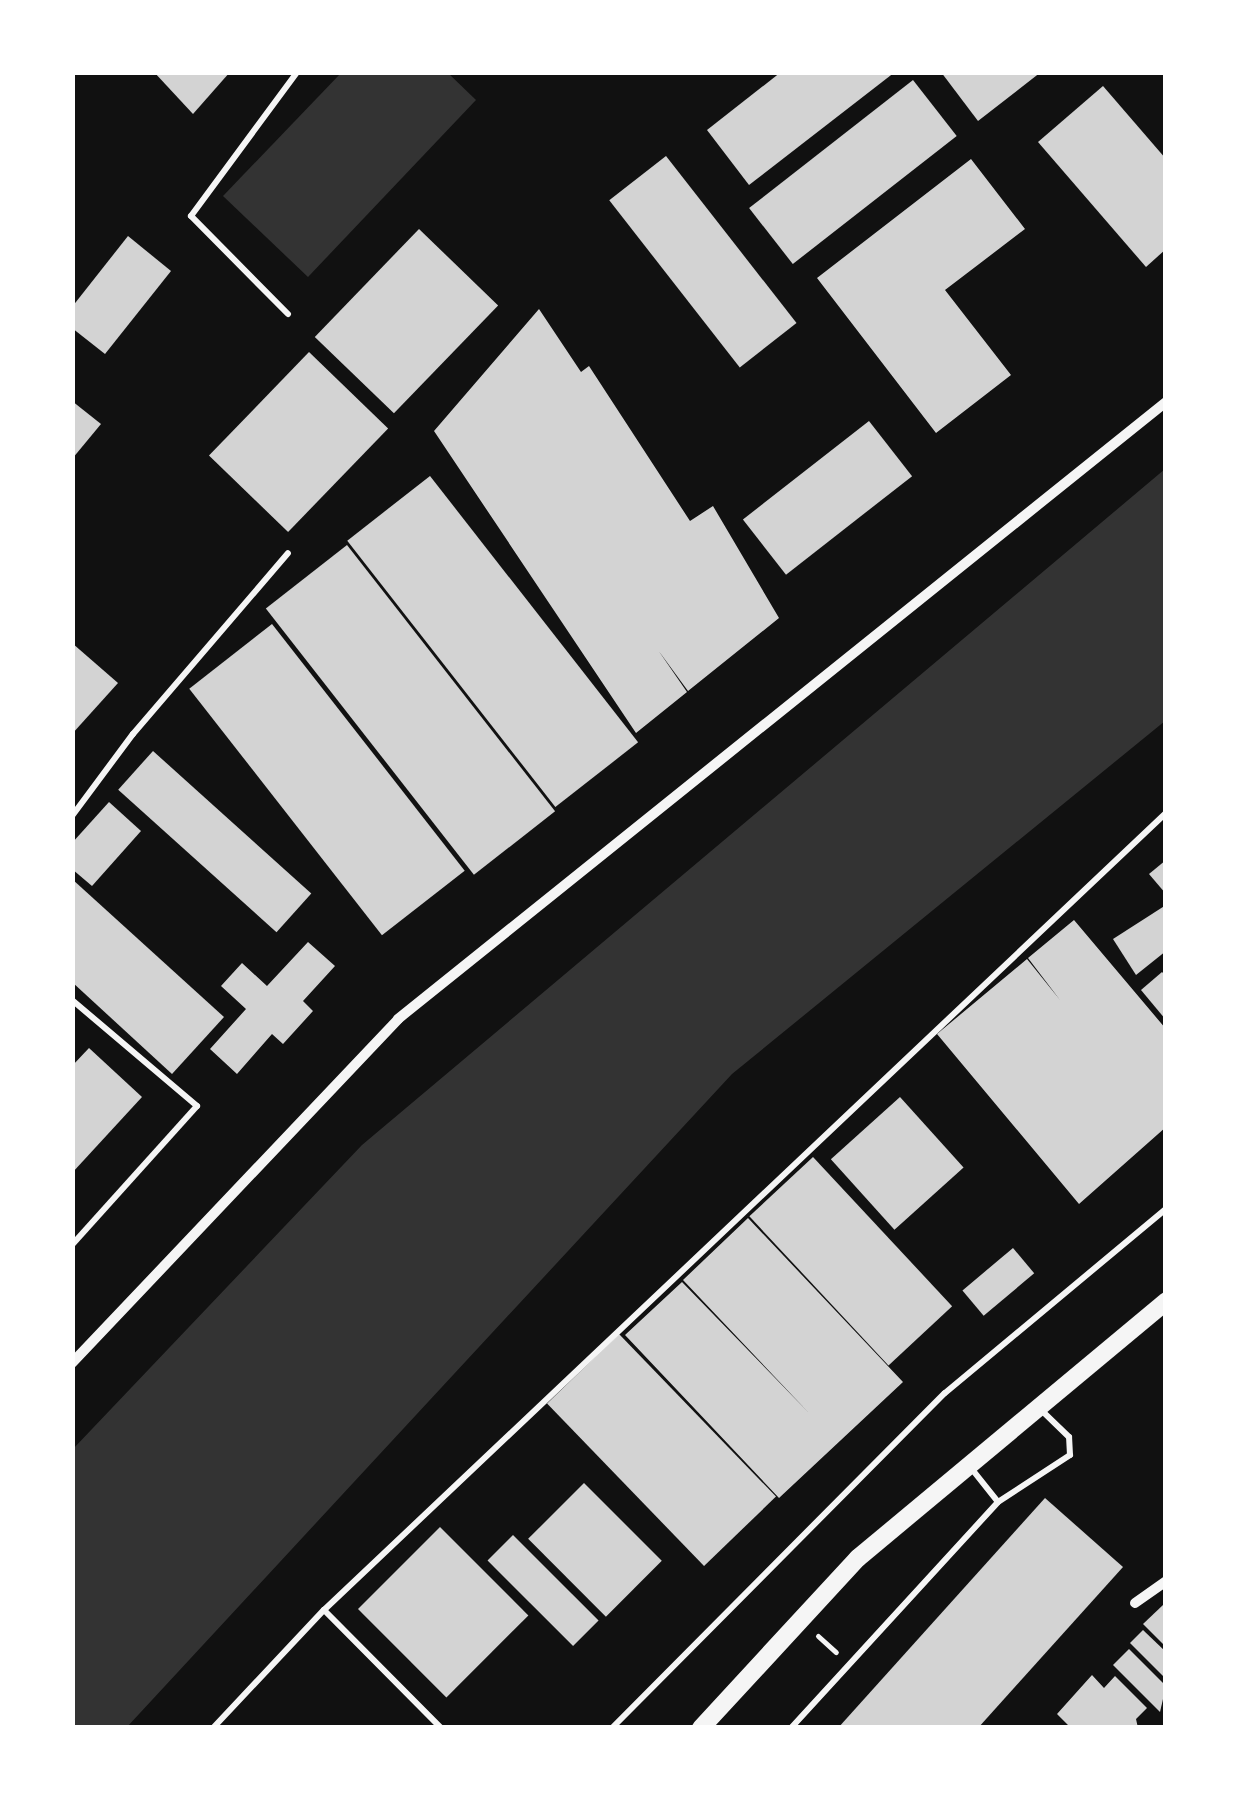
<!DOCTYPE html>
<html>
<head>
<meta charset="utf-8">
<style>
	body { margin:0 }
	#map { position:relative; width:1238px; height:1800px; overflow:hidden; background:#111; font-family:Commissioner,sans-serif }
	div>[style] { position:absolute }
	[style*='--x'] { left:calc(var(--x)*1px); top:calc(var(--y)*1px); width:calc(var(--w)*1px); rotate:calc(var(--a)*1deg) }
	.water>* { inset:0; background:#333 }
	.building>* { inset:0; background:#d3d3d3; transform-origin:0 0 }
	.path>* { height:5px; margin:-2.5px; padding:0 2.5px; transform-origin:2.5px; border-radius:2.5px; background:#f5f5f5 }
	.service>* { height:6px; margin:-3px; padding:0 3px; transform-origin:3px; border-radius:3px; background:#f5f5f5 }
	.minor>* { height:10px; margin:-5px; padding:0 5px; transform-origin:5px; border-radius:5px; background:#f5f5f5 }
	.tertiary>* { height:18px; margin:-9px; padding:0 9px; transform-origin:9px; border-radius:9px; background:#f5f5f5 }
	span { translate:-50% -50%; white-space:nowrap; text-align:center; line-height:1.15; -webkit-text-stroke:9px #fff; paint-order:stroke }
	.frame { position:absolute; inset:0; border:75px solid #fff; pointer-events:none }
</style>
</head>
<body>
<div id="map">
	<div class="water">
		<i style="clip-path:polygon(341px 73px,448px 73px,476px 100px,308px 277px,223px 196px)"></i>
		<i style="clip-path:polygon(1165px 469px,1165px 721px,732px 1074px,127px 1727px,73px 1727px,73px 1449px,362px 1145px)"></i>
	</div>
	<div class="building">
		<i style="clip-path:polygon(154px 72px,230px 72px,193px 114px)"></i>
		<i style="clip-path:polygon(781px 72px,895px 72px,749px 185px,707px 130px)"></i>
		<i style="clip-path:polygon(941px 72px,1041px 72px,978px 121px)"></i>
		<i style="left:913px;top:80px;width:71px;height:208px;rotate:52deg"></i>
		<i style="clip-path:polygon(1103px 86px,1166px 159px,1166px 249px,1146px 267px,1038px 142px)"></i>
		<i style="left:666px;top:156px;width:212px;height:72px;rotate:52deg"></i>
		<i style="clip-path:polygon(971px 159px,1025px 229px,945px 290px,1011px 375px,936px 433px,817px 278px)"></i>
		<i style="left:419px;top:229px;width:110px;height:150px;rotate:44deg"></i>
		<i style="clip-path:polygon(128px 236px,171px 271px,105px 354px,72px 328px,72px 307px)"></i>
		<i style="clip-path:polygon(539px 309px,581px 372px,589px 366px,690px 521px,713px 506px,779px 618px,688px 691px,658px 650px,687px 692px,636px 733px,434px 431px)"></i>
		<i style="left:309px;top:352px;width:110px;height:144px;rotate:44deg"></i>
		<i style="clip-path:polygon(72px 401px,101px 424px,72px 459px)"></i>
		<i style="left:869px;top:421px;width:70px;height:160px;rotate:52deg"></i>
		<i style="left:430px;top:476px;width:338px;height:105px;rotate:52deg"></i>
		<i style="left:347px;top:545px;width:338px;height:103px;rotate:52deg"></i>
		<i style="left:272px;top:624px;width:313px;height:105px;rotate:52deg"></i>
		<i style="clip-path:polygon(72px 643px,118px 683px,72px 734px)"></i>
		<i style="left:153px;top:751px;width:213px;height:52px;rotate:42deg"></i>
		<i style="clip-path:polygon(109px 802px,141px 831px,92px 886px,72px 869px,72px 843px)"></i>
		<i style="clip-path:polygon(1166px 860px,1166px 894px,1149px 874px)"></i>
		<i style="clip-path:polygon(72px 879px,224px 1017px,172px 1074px,72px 982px)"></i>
		<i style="clip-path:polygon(1166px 905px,1166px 951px,1136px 975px,1113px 939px)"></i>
		<i style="clip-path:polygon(1074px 920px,1166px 1029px,1166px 1127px,1079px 1204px,937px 1034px,1027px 959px,1060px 1000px,1028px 958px)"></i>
		<i style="clip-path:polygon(308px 942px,335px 966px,303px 1001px,313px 1011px,283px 1044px,272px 1034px,237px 1074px,210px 1049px,246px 1009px,221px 986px,242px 963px,267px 986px)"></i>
		<i style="clip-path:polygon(1162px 972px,1166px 976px,1166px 1020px,1141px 990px)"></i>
		<i style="clip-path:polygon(89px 1048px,142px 1097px,72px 1173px,72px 1066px)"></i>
		<i style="left:900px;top:1097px;width:95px;height:93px;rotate:48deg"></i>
		<i style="left:813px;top:1157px;width:204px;height:87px;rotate:47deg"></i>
		<i style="clip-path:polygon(748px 1218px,903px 1382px,779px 1498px,625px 1335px,682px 1282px,809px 1413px,683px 1280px)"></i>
		<i style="left:1013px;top:1248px;width:33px;height:66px;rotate:50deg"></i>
		<i style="left:619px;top:1334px;width:226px;height:100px;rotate:46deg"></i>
		<i style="left:584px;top:1483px;width:110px;height:79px;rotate:45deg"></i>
		<i style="clip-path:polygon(1045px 1498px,1123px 1567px,978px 1728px,838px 1728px)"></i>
		<i style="left:440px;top:1527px;width:125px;height:116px;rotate:45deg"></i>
		<i style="left:513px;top:1535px;width:121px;height:36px;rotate:45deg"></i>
		<i style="clip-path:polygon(1163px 1605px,1166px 1607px,1166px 1647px,1143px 1624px)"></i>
		<i style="clip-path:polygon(1143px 1630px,1166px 1652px,1166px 1679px,1130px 1643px)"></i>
		<i style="clip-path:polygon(1129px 1649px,1166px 1686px,1160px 1712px,1113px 1665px)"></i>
		<i style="clip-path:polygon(1092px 1675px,1104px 1688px,1115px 1676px,1147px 1708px,1136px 1719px,1138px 1728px,1071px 1728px,1057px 1714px)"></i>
	</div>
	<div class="path">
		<i style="--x:818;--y:1636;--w:24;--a:42"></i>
	</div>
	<div class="service">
		<i style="--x:288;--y:314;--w:138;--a:-134.7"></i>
		<i style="--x:191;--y:216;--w:179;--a:-53.6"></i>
		<i style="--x:72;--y:816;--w:102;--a:-53.4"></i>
		<i style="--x:133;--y:734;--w:238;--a:-49.4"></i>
		<i style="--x:72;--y:1000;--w:164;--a:40.3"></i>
		<i style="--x:197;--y:1106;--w:187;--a:132"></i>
		<i style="--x:971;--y:1468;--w:43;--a:51.5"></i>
		<i style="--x:324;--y:1610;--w:166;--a:45.2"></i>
		<i style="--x:213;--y:1728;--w:162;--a:-46.8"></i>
		<i style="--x:324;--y:1610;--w:1159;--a:-43.43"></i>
		<i style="--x:612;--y:1728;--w:472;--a:-45.2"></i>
		<i style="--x:945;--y:1393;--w:288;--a:-39.8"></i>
		<i style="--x:791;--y:1728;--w:306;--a:-47.5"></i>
		<i style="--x:998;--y:1502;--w:86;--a:-33.1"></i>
		<i style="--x:1070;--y:1455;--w:18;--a:-93"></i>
		<i style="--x:1069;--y:1437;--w:40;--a:-136"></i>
	</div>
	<div class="minor">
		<i style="--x:72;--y:1363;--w:474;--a:-46.5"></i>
		<i style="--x:398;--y:1019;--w:985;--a:-38.78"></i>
		<i style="--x:1135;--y:1603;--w:38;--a:-35"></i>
	</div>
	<div class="tertiary">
		<i style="--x:701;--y:1728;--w:231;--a:-47.3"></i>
		<i style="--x:858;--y:1558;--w:401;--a:-39.8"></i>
	</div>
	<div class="frame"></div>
</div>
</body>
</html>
